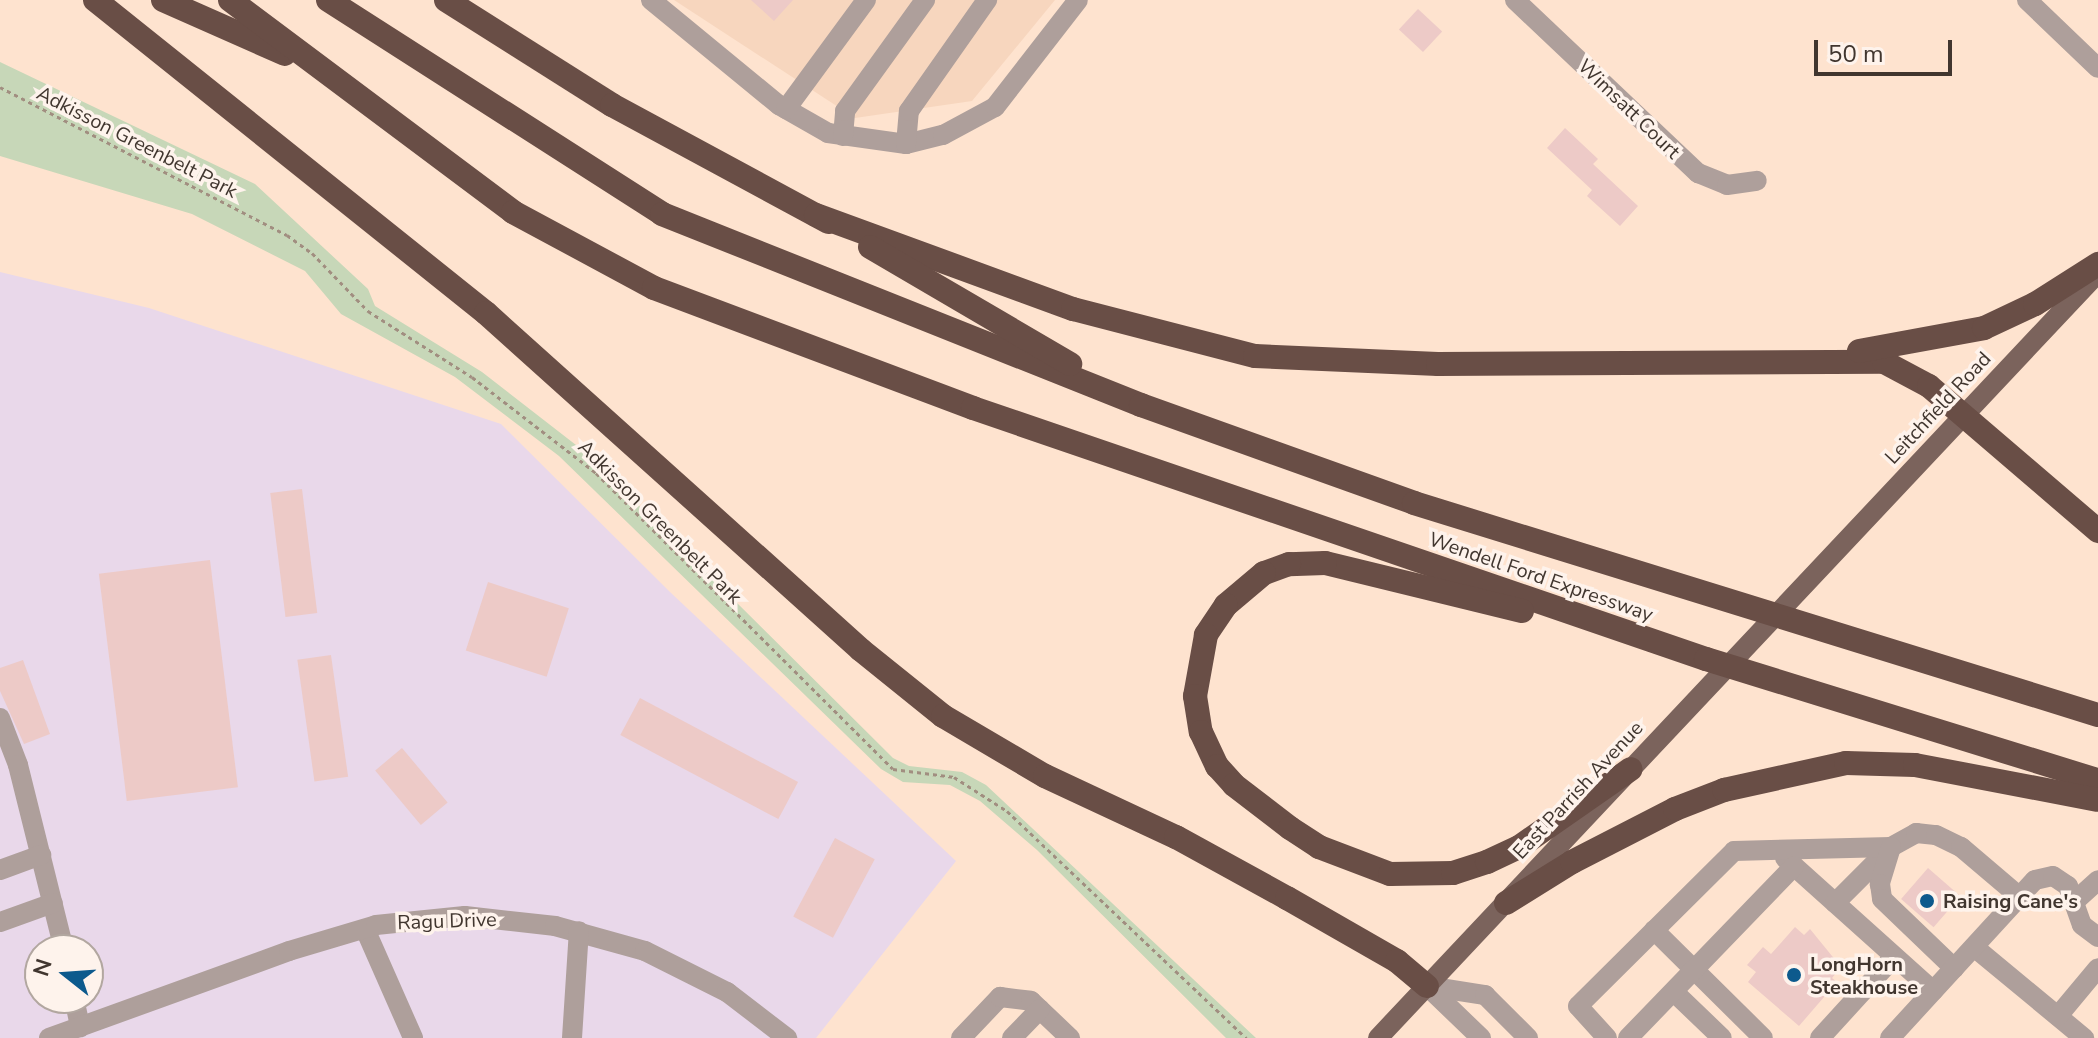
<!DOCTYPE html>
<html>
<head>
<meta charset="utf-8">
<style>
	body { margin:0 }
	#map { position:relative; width:2098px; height:1038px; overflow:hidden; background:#fee3cf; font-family:"Nunito Sans",sans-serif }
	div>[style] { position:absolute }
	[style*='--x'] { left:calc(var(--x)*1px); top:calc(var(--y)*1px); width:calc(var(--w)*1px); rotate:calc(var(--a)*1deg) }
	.built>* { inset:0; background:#f7d6be }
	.industrial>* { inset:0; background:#e9d8ea }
	.green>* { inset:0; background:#c7d7b8 }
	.building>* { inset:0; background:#edcac7; transform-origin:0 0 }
	.path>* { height:3px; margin-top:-1.5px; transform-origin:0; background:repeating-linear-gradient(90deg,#a18e80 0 4px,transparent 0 8px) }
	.minor>* { height:20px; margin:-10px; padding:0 10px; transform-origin:10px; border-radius:10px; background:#ae9f9b }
	.major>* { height:20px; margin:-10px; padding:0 10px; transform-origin:10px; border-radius:10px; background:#7b635c }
	.highway>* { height:24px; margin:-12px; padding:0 12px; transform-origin:12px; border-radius:12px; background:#694e46 }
	.dots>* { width:22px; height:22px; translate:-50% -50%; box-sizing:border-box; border:4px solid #fef3ec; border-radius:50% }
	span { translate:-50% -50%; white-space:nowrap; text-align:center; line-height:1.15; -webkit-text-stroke:7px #fef3ec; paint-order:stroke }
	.street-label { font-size:20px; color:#41362f }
	.poi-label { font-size:20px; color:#41362f; font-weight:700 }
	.left { translate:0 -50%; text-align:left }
	.north { position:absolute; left:24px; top:934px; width:80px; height:80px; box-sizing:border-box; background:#fef3ec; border:2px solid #b2a7a0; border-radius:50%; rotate:287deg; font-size:22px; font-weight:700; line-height:32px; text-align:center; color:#41362f }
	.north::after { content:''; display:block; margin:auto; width:28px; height:36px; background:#0d5a8d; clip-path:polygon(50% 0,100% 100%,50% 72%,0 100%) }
	.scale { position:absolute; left:1814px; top:40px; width:138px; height:36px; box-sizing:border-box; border:4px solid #41362f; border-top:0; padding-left:10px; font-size:24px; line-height:28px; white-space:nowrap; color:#41362f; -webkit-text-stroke:6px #fef3ec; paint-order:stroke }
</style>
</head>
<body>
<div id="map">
	<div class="built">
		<i style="clip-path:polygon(674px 0,1055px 0,972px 101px,855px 118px)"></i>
	</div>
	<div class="industrial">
		<i style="clip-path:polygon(evenodd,0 272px,149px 308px,501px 424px,670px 592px,956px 861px,816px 1038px,0 1038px,0 272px,40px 950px,88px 950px,88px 998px,40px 998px,40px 950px)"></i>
	</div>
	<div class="green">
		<i style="clip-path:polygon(0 62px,255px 184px,368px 289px,375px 306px,482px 372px,585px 452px,893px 758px,909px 766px,962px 772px,986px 785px,1256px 1038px,1226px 1038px,1037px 850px,980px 801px,950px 785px,903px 782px,881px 769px,559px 456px,455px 377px,341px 314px,305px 271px,192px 214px,0 156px)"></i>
	</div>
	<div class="building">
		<i style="clip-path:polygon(751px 0,793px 0,774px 21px)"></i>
		<i style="left:1418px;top:9px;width:33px;height:28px;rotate:43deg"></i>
		<i style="clip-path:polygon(1565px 128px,1598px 159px,1593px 164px,1638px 206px,1620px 226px,1587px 196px,1592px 190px,1547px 148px)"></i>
		<i style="left:302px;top:489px;width:125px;height:32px;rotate:83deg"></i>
		<i style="left:210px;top:560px;width:229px;height:112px;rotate:83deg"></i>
		<i style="left:488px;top:582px;width:85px;height:72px;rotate:18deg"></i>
		<i style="left:331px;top:655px;width:123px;height:34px;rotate:82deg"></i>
		<i style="clip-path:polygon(23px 660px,50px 734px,24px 744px,0 691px,0 668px)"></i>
		<i style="left:640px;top:698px;width:179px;height:42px;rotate:28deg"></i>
		<i style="left:402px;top:748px;width:71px;height:35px;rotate:50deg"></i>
		<i style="left:835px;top:838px;width:45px;height:89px;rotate:28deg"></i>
		<i style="left:1928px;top:868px;width:43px;height:41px;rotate:41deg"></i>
		<i style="clip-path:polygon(1795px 927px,1804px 935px,1810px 929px,1841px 967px,1832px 978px,1837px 982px,1799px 1026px,1748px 982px,1756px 972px,1747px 965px,1763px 947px,1771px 954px)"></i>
	</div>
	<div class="path">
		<i style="--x:0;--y:87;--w:323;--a:27.3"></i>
		<i style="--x:287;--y:235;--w:31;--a:36"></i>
		<i style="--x:312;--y:253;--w:81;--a:46"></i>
		<i style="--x:368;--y:311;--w:123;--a:32.4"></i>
		<i style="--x:472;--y:377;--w:157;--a:37.7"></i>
		<i style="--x:596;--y:473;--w:419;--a:44.9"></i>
		<i style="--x:893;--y:769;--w:62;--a:7.5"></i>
		<i style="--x:954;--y:777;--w:63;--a:32.7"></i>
		<i style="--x:1007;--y:811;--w:330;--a:43.5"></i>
	</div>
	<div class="minor">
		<i style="--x:651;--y:0;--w:166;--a:39.4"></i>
		<i style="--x:779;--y:105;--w:56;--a:29.7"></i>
		<i style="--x:828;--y:133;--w:79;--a:8"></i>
		<i style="--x:906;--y:144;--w:38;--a:-14"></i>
		<i style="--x:943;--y:135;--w:59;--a:-28.3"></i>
		<i style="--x:995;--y:107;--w:135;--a:-52.2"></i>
		<i style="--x:1515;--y:0;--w:252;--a:43.4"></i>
		<i style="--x:1698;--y:173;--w:31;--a:22"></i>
		<i style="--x:1727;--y:185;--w:30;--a:-8"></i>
		<i style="--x:2027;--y:0;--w:98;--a:43.8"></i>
		<i style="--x:786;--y:109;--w:135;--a:-53.7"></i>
		<i style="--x:843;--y:136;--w:25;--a:-85"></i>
		<i style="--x:845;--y:111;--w:137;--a:-54.2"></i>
		<i style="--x:906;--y:144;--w:33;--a:-85"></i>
		<i style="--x:909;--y:111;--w:136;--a:-54.9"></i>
		<i style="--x:0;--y:718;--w:50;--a:69"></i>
		<i style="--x:18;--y:765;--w:191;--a:76"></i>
		<i style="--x:1785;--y:858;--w:199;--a:41.9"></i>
		<i style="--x:0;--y:870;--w:44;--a:-20.1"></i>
		<i style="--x:2075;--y:901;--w:31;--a:-42"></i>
		<i style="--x:1835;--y:903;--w:79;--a:-45"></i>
		<i style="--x:1891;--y:847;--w:29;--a:-29"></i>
		<i style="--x:1916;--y:833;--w:20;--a:6"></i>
		<i style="--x:1936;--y:835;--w:28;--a:26"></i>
		<i style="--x:1961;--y:847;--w:77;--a:40.3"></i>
		<i style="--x:0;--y:922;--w:56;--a:-19.7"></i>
		<i style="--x:365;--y:929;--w:119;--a:66.2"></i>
		<i style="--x:1654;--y:930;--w:153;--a:44.7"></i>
		<i style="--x:1974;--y:947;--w:143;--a:39.6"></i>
		<i style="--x:1427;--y:986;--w:59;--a:8.8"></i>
		<i style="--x:1485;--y:995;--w:61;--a:45"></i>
		<i style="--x:1427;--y:986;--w:75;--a:43.9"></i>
		<i style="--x:1674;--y:992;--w:66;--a:43.8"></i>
		<i style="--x:74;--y:998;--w:30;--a:78"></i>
		<i style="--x:2058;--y:1016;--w:62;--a:-50.2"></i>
		<i style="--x:49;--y:1038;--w:255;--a:-19.9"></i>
		<i style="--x:289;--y:951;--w:91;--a:-16.6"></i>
		<i style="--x:376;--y:925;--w:89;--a:-5.8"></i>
		<i style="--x:465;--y:916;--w:91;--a:6.3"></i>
		<i style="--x:555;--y:926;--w:93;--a:15.5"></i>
		<i style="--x:645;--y:951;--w:92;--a:26.6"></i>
		<i style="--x:727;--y:992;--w:76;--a:37.5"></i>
		<i style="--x:572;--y:1038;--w:107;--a:-86.3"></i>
		<i style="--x:961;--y:1038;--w:57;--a:-46.4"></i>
		<i style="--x:1000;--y:997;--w:31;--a:7"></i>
		<i style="--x:1031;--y:1001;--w:54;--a:43.5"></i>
		<i style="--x:1012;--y:1038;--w:40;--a:-46"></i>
		<i style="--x:1607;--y:1038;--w:43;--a:-132.2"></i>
		<i style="--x:1578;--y:1006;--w:220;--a:-44.8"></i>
		<i style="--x:1734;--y:851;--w:157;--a:-1.5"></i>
		<i style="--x:1891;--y:847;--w:39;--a:107"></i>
		<i style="--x:1880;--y:884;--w:15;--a:82"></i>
		<i style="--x:1882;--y:899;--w:100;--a:43.8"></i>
		<i style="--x:1628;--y:1038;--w:239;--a:-46"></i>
		<i style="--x:1820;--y:1038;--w:110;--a:-47.6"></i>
		<i style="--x:1890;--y:1038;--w:214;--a:-47.5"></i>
		<i style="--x:2035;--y:880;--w:18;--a:-13"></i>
		<i style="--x:2053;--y:876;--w:18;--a:34"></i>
		<i style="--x:2068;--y:886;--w:41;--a:70.3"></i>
		<i style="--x:2082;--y:925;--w:20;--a:37"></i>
	</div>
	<div class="major">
		<i style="--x:1378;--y:1038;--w:1051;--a:-46.74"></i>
	</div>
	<div class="highway">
		<i style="--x:95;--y:0;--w:501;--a:38.68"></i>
		<i style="--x:486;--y:313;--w:504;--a:41.94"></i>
		<i style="--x:861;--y:650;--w:105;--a:38.8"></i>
		<i style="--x:943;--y:716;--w:118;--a:30.5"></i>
		<i style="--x:1045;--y:776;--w:145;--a:25"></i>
		<i style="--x:1176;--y:837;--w:127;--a:28.8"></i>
		<i style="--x:1287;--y:898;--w:127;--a:29.8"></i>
		<i style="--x:1397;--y:961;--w:39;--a:40"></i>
		<i style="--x:163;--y:0;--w:133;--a:23.9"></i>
		<i style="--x:230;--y:0;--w:354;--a:36.8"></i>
		<i style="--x:513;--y:212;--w:160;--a:28.3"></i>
		<i style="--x:654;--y:288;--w:341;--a:20.6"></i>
		<i style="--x:973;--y:408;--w:775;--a:18.9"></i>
		<i style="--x:1706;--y:659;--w:410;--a:17.2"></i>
		<i style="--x:328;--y:0;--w:397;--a:32.6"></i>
		<i style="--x:662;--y:214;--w:516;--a:21.74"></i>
		<i style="--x:1141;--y:405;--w:290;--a:19.7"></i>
		<i style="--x:1414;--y:503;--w:716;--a:17.22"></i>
		<i style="--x:446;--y:0;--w:196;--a:32.3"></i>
		<i style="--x:612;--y:105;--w:246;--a:28.4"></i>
		<i style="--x:816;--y:215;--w:274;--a:20.1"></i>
		<i style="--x:1073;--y:309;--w:188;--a:14.5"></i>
		<i style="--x:1255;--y:356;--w:183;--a:2.5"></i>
		<i style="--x:1438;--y:364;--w:446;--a:-0.3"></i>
		<i style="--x:1884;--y:362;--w:51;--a:28.1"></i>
		<i style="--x:1929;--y:386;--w:223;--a:40.6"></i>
		<i style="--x:870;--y:247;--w:232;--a:30.3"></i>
		<i style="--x:1859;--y:351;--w:127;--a:-10.4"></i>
		<i style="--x:1984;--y:328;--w:56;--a:-25.2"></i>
		<i style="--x:2035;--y:304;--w:75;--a:-32.4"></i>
		<i style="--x:1522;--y:611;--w:203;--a:-166.3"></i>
		<i style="--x:1325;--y:563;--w:36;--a:178"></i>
		<i style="--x:1289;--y:564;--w:27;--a:160"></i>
		<i style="--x:1264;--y:573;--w:50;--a:139.9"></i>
		<i style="--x:1226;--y:605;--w:36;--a:124"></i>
		<i style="--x:1206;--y:635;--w:62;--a:100.2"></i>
		<i style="--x:1195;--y:696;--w:36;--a:81"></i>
		<i style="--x:1201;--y:732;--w:38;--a:65"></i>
		<i style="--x:1217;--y:766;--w:25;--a:48"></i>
		<i style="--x:1234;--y:785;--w:71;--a:37.5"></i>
		<i style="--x:1290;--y:828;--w:35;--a:33"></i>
		<i style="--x:1319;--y:847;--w:76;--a:20.8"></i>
		<i style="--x:1390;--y:874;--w:63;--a:-0.9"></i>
		<i style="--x:1453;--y:873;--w:36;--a:-18"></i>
		<i style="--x:1487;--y:862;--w:35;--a:-25"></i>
		<i style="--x:1519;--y:847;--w:136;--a:-34.9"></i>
		<i style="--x:1506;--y:903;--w:78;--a:-31.8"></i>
		<i style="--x:1572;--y:862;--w:116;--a:-27.2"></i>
		<i style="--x:1675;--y:809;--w:53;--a:-21.2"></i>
		<i style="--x:1724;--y:790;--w:125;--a:-12.5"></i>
		<i style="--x:1846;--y:763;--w:69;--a:1.7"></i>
		<i style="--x:1915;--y:765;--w:186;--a:10.8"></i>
	</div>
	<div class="dots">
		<i style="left:1927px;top:901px;background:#0d5a8d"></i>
		<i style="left:1794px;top:975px;background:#0d5a8d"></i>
	</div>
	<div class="street-label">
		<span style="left:1629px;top:109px;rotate:44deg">Wimsatt Court</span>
		<span style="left:137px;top:142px;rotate:27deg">Adkisson Greenbelt Park</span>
		<span style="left:1938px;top:408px;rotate:-47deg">Leitchfield Road</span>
		<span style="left:660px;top:522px;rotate:45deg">Adkisson Greenbelt Park</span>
		<span style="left:1541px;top:577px;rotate:19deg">Wendell Ford Expressway</span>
		<span style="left:1578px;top:790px;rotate:-47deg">East Parrish Avenue</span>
		<span style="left:447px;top:921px;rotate:-2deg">Ragu Drive</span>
	</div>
	<div class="poi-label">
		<span class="left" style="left:1943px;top:901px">Raising Cane's</span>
		<span class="left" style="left:1810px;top:976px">LongHorn<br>Steakhouse</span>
	</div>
	<div class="north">N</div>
	<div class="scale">50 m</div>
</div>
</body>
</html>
